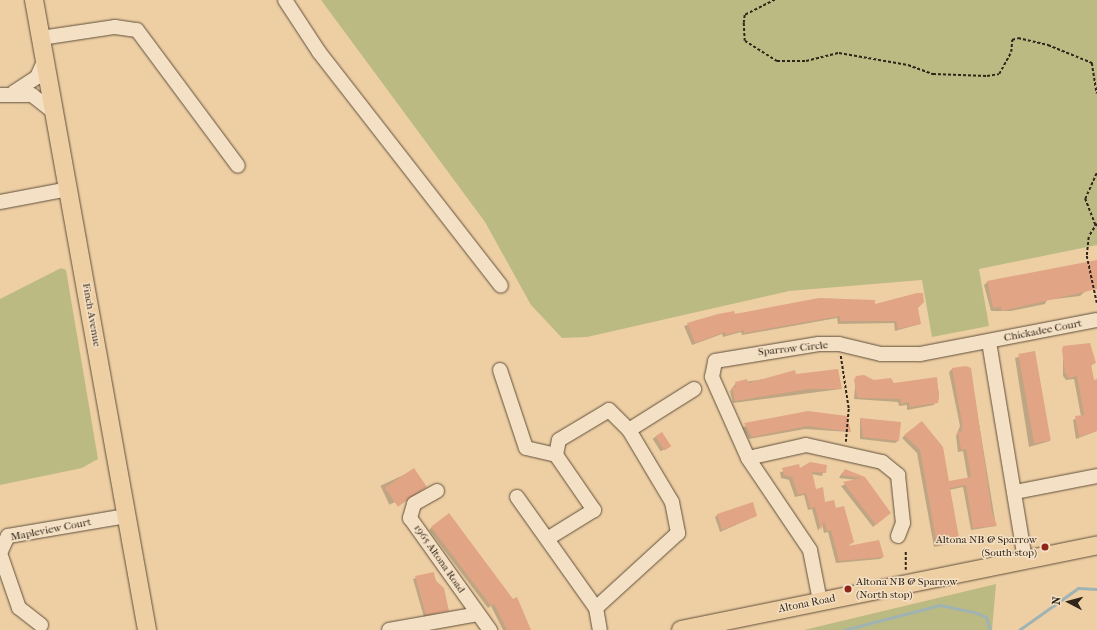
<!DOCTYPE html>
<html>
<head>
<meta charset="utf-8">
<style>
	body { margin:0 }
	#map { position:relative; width:1097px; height:630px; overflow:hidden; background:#eecfa4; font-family:"IM FELL French Canon",serif }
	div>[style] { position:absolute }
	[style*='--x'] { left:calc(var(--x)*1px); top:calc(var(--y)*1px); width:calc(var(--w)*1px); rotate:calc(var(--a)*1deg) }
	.green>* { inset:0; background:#bcba83 }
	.shadow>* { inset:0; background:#0003; transform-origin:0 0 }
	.stream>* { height:3px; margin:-1.5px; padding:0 1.5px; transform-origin:1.5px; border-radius:1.5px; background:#a0b3b3 }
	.building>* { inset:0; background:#e1a484; transform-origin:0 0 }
	.path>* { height:1.5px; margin-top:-0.75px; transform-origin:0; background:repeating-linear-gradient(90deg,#312519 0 3px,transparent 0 5px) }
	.roads { filter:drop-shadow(0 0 1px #60503c) drop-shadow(0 0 1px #60503c) }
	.minor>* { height:14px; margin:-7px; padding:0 7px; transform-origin:7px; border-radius:7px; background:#f4e0c4 }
	.major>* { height:18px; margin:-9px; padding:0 9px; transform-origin:9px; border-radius:9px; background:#eecfa4 }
	.dots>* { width:11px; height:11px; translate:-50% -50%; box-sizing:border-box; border:2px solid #f4e0c4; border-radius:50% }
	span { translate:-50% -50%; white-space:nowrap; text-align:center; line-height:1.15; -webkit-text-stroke:3px #f4e0c4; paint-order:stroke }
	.street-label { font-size:11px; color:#312519 }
	.poi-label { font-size:11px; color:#312519 }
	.right { translate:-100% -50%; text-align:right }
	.left { translate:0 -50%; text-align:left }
	.north { position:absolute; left:1049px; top:582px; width:40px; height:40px; -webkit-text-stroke:3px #f4e0c4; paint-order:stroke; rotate:276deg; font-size:11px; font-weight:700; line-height:16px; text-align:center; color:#312519 }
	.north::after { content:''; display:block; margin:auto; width:14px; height:18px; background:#312519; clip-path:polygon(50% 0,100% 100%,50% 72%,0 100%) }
</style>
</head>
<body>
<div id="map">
	<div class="green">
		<i style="clip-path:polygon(321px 0,1097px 0,1097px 245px,979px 269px,989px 326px,932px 337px,922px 280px,789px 291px,587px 337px,562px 338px,531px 305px,485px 222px)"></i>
		<i style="clip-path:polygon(61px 268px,66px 270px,98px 459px,82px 468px,0 485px,0 299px)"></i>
		<i style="clip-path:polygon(996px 584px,992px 630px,804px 630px)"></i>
	</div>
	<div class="shadow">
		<i style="clip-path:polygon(1097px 261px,1097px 281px,1080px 296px,1047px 300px,1045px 304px,1011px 311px,991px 311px,984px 285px,987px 282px)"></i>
		<i style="clip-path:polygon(874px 305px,917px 308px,920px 324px,895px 331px,894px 323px,838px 324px,837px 318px,742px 335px,741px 332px,723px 337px,722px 334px,692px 345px,684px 326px,718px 315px)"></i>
		<i style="clip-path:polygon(1063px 347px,1095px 363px,1090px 366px,1093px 381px,1097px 380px,1097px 431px,1076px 439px,1073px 420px,1081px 416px,1074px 379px,1066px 380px,1063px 376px)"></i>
		<i style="clip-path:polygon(1034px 352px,1050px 441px,1029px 447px,1015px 358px)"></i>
		<i style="clip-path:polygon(952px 369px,970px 369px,996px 526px,971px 530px,963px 487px,949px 490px,959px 542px,934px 547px,917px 453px,902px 438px,921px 422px,948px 482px,968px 479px,963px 451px,958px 452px,956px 436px,960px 426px,949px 372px)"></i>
		<i style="clip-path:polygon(795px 375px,841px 389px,733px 403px,730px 391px,736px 383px)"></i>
		<i style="clip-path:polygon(856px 377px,894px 384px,936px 378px,939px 394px,934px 405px,907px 410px,907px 405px,899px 406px,898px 402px,854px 399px)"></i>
		<i style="clip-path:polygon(808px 412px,849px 432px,805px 429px,749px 439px,742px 427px)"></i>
		<i style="clip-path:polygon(860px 419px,898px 441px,895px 443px,860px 439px)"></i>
		<i style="left:662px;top:433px;width:15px;height:11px;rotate:58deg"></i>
		<i style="clip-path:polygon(826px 465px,822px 476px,811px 474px,815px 490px,850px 544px,846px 548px,883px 557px,880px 559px,836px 563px,828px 532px,824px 533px,822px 524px,818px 531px,812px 509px,808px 510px,804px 495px,795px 497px,789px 480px,781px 478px,780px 472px)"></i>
		<i style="left:414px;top:470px;width:21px;height:37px;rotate:65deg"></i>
		<i style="clip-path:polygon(842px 473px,865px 478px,887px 515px,873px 527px,841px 486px,856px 480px,839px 478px)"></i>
		<i style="clip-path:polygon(717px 515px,756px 516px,720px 532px,715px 517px)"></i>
		<i style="clip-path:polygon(432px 527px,530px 630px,503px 630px,491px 606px,488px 608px,429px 530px)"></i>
		<i style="clip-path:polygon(433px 573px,448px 610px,424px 617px,413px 579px)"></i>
	</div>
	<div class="stream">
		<i style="--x:844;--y:630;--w:99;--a:-14.6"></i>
		<i style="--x:940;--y:605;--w:38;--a:12"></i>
		<i style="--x:977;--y:613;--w:10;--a:24"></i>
		<i style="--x:986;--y:617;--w:14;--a:73"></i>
		<i style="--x:1019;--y:630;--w:72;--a:-35.4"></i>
		<i style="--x:1078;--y:588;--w:19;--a:3"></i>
	</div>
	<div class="building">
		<i style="clip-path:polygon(1097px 260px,1097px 289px,1002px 311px,1001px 307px,993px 308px,987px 281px)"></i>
		<i style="clip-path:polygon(917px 293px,923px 293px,924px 302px,918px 308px,921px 324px,898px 329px,896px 321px,840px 321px,840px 316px,744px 333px,744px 330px,726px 335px,725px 332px,695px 343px,687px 323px,718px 314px,734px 311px,735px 314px,819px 298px,875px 300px,875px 304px)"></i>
		<i style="clip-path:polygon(1090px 343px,1096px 363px,1091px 364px,1094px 380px,1097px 379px,1097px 431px,1079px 437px,1075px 416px,1084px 415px,1077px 376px,1069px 378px,1065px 373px,1062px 350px,1063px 346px)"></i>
		<i style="left:1035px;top:351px;width:91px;height:17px;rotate:80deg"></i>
		<i style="clip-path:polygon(966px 366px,971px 368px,992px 512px,997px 526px,973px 528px,966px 485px,950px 488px,960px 543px,937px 545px,920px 450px,904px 435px,922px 421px,943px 447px,949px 481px,971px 477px,966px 449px,961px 450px,958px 432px,962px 431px,962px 423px,952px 368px)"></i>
		<i style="clip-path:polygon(838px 369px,842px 389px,809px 389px,735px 401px,732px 387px,736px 387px,735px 382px,747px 379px,748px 383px,795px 370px,796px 374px)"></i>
		<i style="clip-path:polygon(864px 375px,874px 380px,891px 378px,894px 383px,937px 377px,939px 398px,938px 403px,910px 407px,909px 402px,901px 404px,901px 399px,861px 398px,857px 397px,854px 380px,856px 376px)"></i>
		<i style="clip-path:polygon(808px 411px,847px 416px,851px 432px,808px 426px,752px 437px,744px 423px)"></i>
		<i style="clip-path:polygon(860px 418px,901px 422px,899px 441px,863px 437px)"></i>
		<i style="left:662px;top:432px;width:17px;height:8px;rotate:57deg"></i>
		<i style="clip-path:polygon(810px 462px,827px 465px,826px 473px,812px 472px,816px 489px,823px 487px,825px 502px,834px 500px,836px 508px,844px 506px,854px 542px,848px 546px,879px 540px,884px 557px,839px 561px,831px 530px,827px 531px,824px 521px,821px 530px,815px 507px,810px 508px,806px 493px,798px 495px,792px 477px,784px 475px,782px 468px,799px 464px,800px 468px)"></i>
		<i style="left:414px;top:468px;width:23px;height:35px;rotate:56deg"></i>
		<i style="clip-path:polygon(845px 469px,865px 477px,891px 513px,876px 525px,843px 482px,861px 478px,841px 475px)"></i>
		<i style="clip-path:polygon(753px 502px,757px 516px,722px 530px,717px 514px)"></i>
		<i style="clip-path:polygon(449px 513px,513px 599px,517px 597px,531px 630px,507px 630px,494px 604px,491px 606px,431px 527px)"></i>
		<i style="clip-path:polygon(434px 572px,435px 580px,444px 588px,449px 611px,426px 615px,415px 576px)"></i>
	</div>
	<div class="path">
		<i style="--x:775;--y:0;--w:34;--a:153"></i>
		<i style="--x:745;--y:15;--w:8;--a:97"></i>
		<i style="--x:744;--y:23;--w:18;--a:87"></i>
		<i style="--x:745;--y:41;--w:38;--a:32"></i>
		<i style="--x:777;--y:61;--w:29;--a:0"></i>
		<i style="--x:806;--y:61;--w:34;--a:-14"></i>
		<i style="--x:839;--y:53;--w:70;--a:9.9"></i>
		<i style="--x:908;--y:65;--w:27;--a:20"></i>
		<i style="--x:933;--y:74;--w:54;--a:2.1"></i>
		<i style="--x:987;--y:76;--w:12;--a:-9"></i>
		<i style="--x:999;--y:74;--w:25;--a:-61"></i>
		<i style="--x:1011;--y:52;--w:12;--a:-85"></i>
		<i style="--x:1012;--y:40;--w:6;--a:-18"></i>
		<i style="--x:1018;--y:38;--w:31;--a:13"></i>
		<i style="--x:1048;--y:45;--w:48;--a:22.2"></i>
		<i style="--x:1092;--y:63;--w:31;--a:81"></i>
		<i style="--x:1097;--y:224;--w:15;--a:122"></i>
		<i style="--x:1089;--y:237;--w:19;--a:96"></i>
		<i style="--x:1087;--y:256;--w:48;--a:78"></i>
		<i style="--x:1095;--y:225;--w:28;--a:-111"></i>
		<i style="--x:1085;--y:199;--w:30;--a:-66"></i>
		<i style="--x:841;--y:356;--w:54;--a:81.4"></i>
		<i style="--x:849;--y:409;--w:33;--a:95"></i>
		<i style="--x:906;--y:552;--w:18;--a:90"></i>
	</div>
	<div class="roads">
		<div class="minor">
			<i style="--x:285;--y:0;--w:62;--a:56.8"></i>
			<i style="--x:319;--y:52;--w:296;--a:52.1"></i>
			<i style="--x:41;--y:38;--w:75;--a:-8.5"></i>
			<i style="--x:115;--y:27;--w:22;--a:8"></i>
			<i style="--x:137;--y:30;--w:169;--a:53.4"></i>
			<i style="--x:14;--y:92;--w:27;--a:-33"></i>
			<i style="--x:37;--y:77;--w:20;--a:-66"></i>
			<i style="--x:0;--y:95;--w:32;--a:0"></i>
			<i style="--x:32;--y:95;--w:28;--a:38"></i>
			<i style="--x:0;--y:202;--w:69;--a:-10.8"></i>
			<i style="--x:989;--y:342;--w:220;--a:80.6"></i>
			<i style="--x:500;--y:370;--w:82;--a:71.6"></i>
			<i style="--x:526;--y:448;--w:31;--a:13"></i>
			<i style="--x:556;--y:455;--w:67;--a:55.4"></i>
			<i style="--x:594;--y:510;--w:55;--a:148.3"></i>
			<i style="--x:629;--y:430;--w:77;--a:-32.2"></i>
			<i style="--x:556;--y:455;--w:15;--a:-79"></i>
			<i style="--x:559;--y:440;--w:58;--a:-31"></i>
			<i style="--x:609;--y:410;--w:28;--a:45"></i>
			<i style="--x:629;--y:430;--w:84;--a:59.2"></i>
			<i style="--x:672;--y:502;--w:32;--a:79"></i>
			<i style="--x:678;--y:533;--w:111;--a:137.6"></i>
			<i style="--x:748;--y:458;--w:59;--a:-12.6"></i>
			<i style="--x:806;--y:445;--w:78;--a:12.6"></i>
			<i style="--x:882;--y:462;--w:21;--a:39"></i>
			<i style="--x:898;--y:475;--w:48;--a:84.1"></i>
			<i style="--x:903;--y:523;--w:14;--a:111"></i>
			<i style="--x:437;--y:491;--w:26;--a:151"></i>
			<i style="--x:414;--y:504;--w:15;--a:106"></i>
			<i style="--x:410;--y:518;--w:138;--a:54.5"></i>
			<i style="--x:1015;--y:492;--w:84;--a:-11"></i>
			<i style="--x:517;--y:497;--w:136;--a:54.6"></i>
			<i style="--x:596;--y:608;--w:22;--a:80"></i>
			<i style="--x:820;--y:601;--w:52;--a:-101.1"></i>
			<i style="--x:810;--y:550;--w:111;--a:-124"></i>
			<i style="--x:748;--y:458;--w:89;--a:-114"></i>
			<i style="--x:712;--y:377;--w:16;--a:-79"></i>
			<i style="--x:715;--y:361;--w:105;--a:-9.3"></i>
			<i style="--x:819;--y:344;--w:20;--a:0"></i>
			<i style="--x:839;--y:344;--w:43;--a:13.4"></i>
			<i style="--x:881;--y:354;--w:39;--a:0"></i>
			<i style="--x:920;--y:354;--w:180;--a:-10.9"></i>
			<i style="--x:41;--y:625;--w:28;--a:-142"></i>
			<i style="--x:19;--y:608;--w:58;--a:-109.1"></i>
			<i style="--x:0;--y:553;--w:19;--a:-65"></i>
			<i style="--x:8;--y:536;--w:120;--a:-9.6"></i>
			<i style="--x:389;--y:630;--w:90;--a:-10.2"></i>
		</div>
		<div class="major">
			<i style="--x:34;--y:0;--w:640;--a:79.83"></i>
			<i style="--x:681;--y:630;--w:425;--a:-11.5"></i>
		</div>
	</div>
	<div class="dots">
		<i style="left:1045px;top:547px;background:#8f2418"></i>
		<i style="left:848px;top:589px;background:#8f2418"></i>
	</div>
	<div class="street-label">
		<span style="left:91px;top:315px;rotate:80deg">Finch Avenue</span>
		<span style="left:1043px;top:331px;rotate:-11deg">Chickadee Court</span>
		<span style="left:793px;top:349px;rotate:-6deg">Sparrow Circle</span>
		<span style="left:51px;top:530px;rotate:-11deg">Mapleview Court</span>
		<span style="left:439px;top:559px;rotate:55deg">1965 Altona Road</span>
		<span style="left:807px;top:604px;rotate:-11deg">Altona Road</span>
	</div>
	<div class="poi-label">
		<span class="right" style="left:1037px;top:547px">Altona NB @ Sparrow<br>(South stop)</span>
		<span class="left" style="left:856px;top:589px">Altona NB @ Sparrow<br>(North stop)</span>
	</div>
	<div class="north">N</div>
</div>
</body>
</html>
